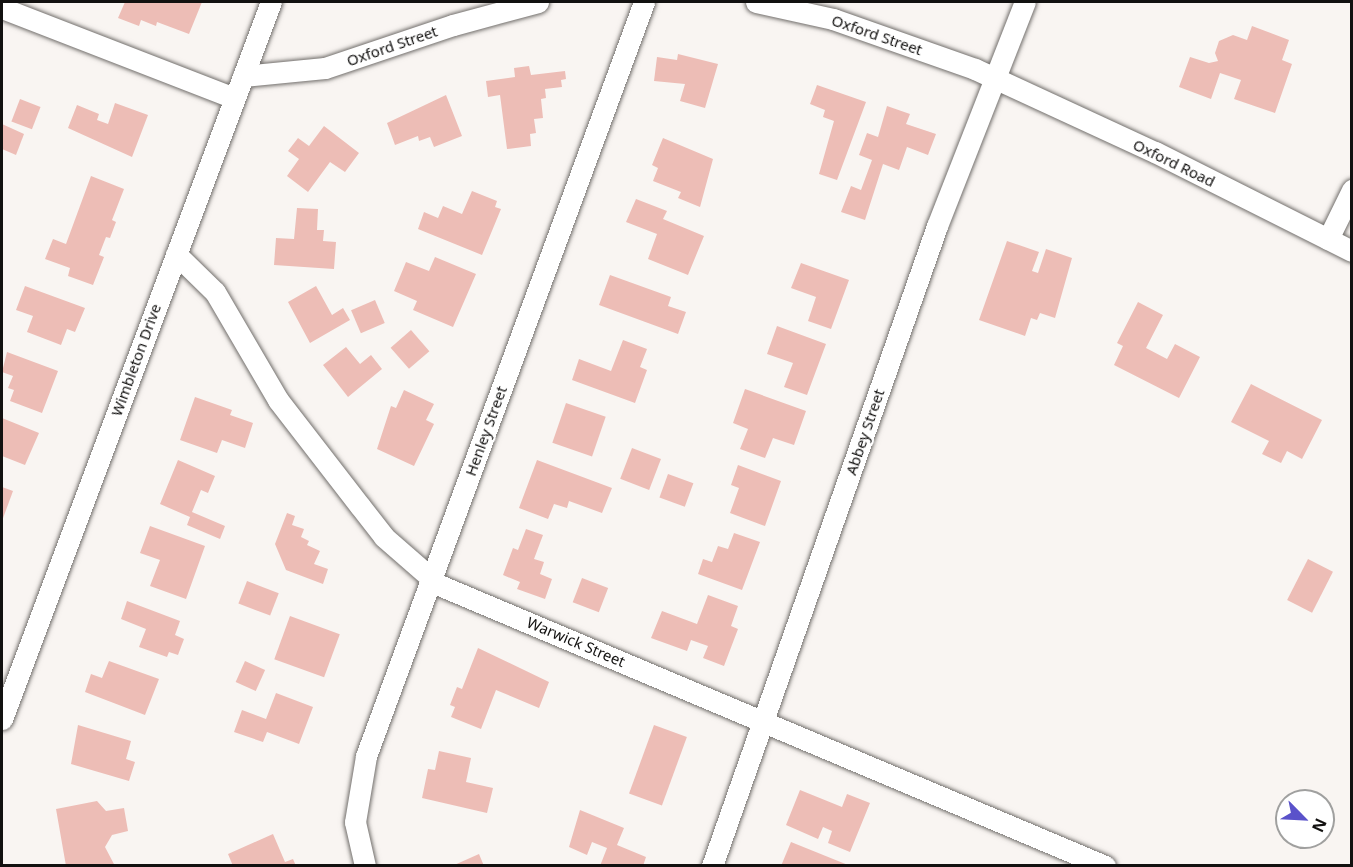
<!DOCTYPE html>
<html>
<head>
<meta charset="utf-8">
<style>
	body { margin:0 }
	#map { position:relative; width:1353px; height:867px; overflow:hidden; background:#f9f5f2; font-family:"Noto Sans",sans-serif }
	div>[style] { position:absolute }
	[style*='--x'] { left:calc(var(--x)*1px); top:calc(var(--y)*1px); width:calc(var(--w)*1px); rotate:calc(var(--a)*1deg) }
	.building>* { inset:0; background:#edbdb6; transform-origin:0 0 }
	.roads { filter:drop-shadow(0 0 2px #726f6c) drop-shadow(0 0 2px #726f6c) }
	.minor>* { height:21px; margin:-10.5px; padding:0 10.5px; transform-origin:10.5px; border-radius:10.5px; background:#fff }
	span { translate:-50% -50%; white-space:nowrap; text-align:center; line-height:1.15; -webkit-text-stroke:4.5px #fff; paint-order:stroke }
	.street-label { font-size:15px; color:#121110 }
	.frame { position:absolute; inset:0; border:3px solid #121110; pointer-events:none }
	.north { position:absolute; left:1275px; top:789px; width:60px; height:60px; box-sizing:border-box; background:#fff; border:2px solid #a0a09f; border-radius:50%; rotate:114deg; font-size:16px; font-weight:700; line-height:24px; text-align:center; color:#121110 }
	.north::after { content:''; display:block; margin:auto; width:21px; height:27px; background:#5a52ca; clip-path:polygon(50% 0,100% 100%,50% 72%,0 100%) }
</style>
</head>
<body>
<div id="map">
	<div class="building">
		<i style="clip-path:polygon(125px 2px,202px 2px,189px 34px,157px 22px,156px 26px,141px 20px,139px 26px,118px 18px)"></i>
		<i style="clip-path:polygon(1252px 26px,1289px 40px,1282px 60px,1292px 64px,1275px 113px,1234px 99px,1241px 80px,1220px 73px,1211px 99px,1179px 87px,1190px 57px,1209px 63px,1218px 61px,1215px 53px,1219px 41px,1233px 35px,1247px 40px)"></i>
		<i style="clip-path:polygon(678px 54px,718px 64px,705px 108px,680px 101px,685px 84px,654px 81px,657px 57px,677px 60px)"></i>
		<i style="clip-path:polygon(529px 66px,531px 75px,565px 71px,566px 79px,561px 80px,562px 87px,545px 89px,546px 98px,541px 99px,543px 118px,534px 119px,536px 133px,530px 134px,531px 146px,507px 149px,500px 95px,488px 97px,486px 81px,515px 77px,514px 68px)"></i>
		<i style="clip-path:polygon(817px 85px,866px 102px,837px 180px,819px 174px,834px 121px,823px 117px,825px 110px,810px 104px)"></i>
		<i style="clip-path:polygon(446px 95px,462px 136px,434px 147px,430px 137px,419px 141px,418px 136px,395px 145px,387px 123px)"></i>
		<i style="left:20px;top:99px;width:22px;height:24px;rotate:21deg"></i>
		<i style="clip-path:polygon(115px 103px,148px 115px,132px 157px,68px 128px,77px 105px,99px 114px,97px 120px,108px 124px)"></i>
		<i style="clip-path:polygon(887px 106px,910px 114px,906px 124px,936px 134px,928px 155px,907px 147px,899px 170px,883px 164px,865px 220px,841px 212px,851px 186px,861px 190px,872px 160px,859px 155px,867px 133px,878px 137px)"></i>
		<i style="clip-path:polygon(2px 124px,24px 134px,16px 155px,2px 149px)"></i>
		<i style="clip-path:polygon(324px 126px,359px 153px,345px 172px,330px 162px,308px 192px,287px 176px,299px 159px,288px 151px,298px 138px,309px 146px)"></i>
		<i style="clip-path:polygon(663px 138px,713px 159px,700px 207px,678px 198px,681px 192px,653px 181px,658px 168px,652px 165px)"></i>
		<i style="clip-path:polygon(91px 176px,124px 189px,112px 220px,116px 222px,110px 238px,106px 237px,99px 255px,104px 257px,93px 285px,68px 276px,70px 268px,45px 259px,53px 239px,66px 244px)"></i>
		<i style="clip-path:polygon(472px 191px,497px 201px,495px 207px,501px 209px,482px 255px,418px 229px,424px 212px,438px 218px,443px 206px,462px 214px)"></i>
		<i style="clip-path:polygon(636px 199px,667px 211px,663px 219px,704px 236px,688px 275px,648px 259px,657px 234px,626px 222px)"></i>
		<i style="clip-path:polygon(297px 208px,318px 209px,317px 230px,324px 230px,323px 241px,336px 242px,334px 269px,274px 265px,276px 238px,294px 239px)"></i>
		<i style="clip-path:polygon(1007px 241px,1039px 252px,1032px 271px,1038px 273px,1046px 249px,1072px 258px,1055px 318px,1040px 313px,1037px 320px,1031px 318px,1025px 336px,979px 320px)"></i>
		<i style="clip-path:polygon(435px 257px,476px 274px,453px 327px,413px 310px,417px 301px,394px 291px,406px 262px,429px 271px)"></i>
		<i style="clip-path:polygon(801px 263px,849px 280px,831px 329px,808px 321px,816px 297px,791px 288px)"></i>
		<i style="clip-path:polygon(610px 275px,671px 297px,668px 306px,686px 312px,678px 334px,599px 305px)"></i>
		<i style="clip-path:polygon(25px 286px,85px 308px,75px 332px,67px 329px,61px 345px,27px 332px,33px 316px,16px 310px)"></i>
		<i style="clip-path:polygon(316px 286px,332px 315px,343px 308px,350px 320px,310px 343px,288px 302px)"></i>
		<i style="left:375px;top:300px;width:25px;height:26px;rotate:67deg"></i>
		<i style="clip-path:polygon(1138px 302px,1163px 315px,1146px 348px,1167px 359px,1175px 344px,1200px 357px,1179px 398px,1114px 365px,1123px 346px,1117px 343px)"></i>
		<i style="clip-path:polygon(777px 326px,826px 344px,807px 395px,784px 387px,793px 363px,767px 354px)"></i>
		<i style="left:411px;top:330px;width:28px;height:27px;rotate:49deg"></i>
		<i style="clip-path:polygon(623px 340px,647px 349px,640px 367px,647px 370px,635px 403px,572px 380px,579px 359px,611px 371px)"></i>
		<i style="clip-path:polygon(346px 347px,360px 364px,371px 355px,382px 369px,348px 397px,323px 365px)"></i>
		<i style="clip-path:polygon(7px 352px,58px 371px,42px 413px,10px 401px,14px 390px,8px 388px,13px 376px,2px 372px)"></i>
		<i style="clip-path:polygon(1251px 384px,1322px 420px,1302px 459px,1287px 451px,1281px 463px,1262px 454px,1269px 441px,1231px 422px)"></i>
		<i style="clip-path:polygon(745px 389px,806px 411px,794px 445px,773px 438px,765px 458px,740px 449px,748px 429px,733px 423px)"></i>
		<i style="clip-path:polygon(404px 390px,434px 404px,426px 420px,434px 424px,414px 466px,377px 449px,391px 406px,396px 408px)"></i>
		<i style="clip-path:polygon(195px 397px,232px 410px,230px 415px,253px 423px,245px 448px,222px 440px,217px 453px,180px 440px)"></i>
		<i style="left:566px;top:403px;width:42px;height:42px;rotate:19deg"></i>
		<i style="clip-path:polygon(2px 418px,39px 433px,25px 465px,2px 456px)"></i>
		<i style="left:632px;top:448px;width:31px;height:33px;rotate:21deg"></i>
		<i style="clip-path:polygon(178px 460px,215px 476px,208px 493px,201px 490px,192px 512px,225px 526px,220px 539px,187px 525px,190px 517px,160px 504px)"></i>
		<i style="clip-path:polygon(537px 460px,612px 488px,602px 513px,569px 501px,567px 508px,554px 504px,548px 519px,519px 508px)"></i>
		<i style="clip-path:polygon(738px 465px,781px 481px,765px 526px,730px 513px,739px 488px,731px 485px)"></i>
		<i style="left:668px;top:474px;width:27px;height:25px;rotate:20deg"></i>
		<i style="clip-path:polygon(2px 487px,13px 491px,2px 521px)"></i>
		<i style="clip-path:polygon(287px 513px,295px 516px,292px 525px,304px 529px,301px 537px,309px 541px,307px 545px,320px 551px,314px 564px,328px 569px,323px 584px,286px 570px,275px 544px)"></i>
		<i style="clip-path:polygon(150px 526px,205px 546px,186px 599px,150px 586px,160px 560px,140px 553px)"></i>
		<i style="clip-path:polygon(526px 529px,543px 535px,534px 559px,544px 562px,540px 574px,552px 579px,545px 599px,517px 589px,520px 582px,503px 575px,513px 548px,518px 550px)"></i>
		<i style="clip-path:polygon(734px 533px,760px 542px,742px 590px,698px 574px,703px 559px,712px 562px,718px 546px,728px 549px)"></i>
		<i style="left:1308px;top:559px;width:28px;height:46px;rotate:27deg"></i>
		<i style="left:582px;top:578px;width:28px;height:26px;rotate:21deg"></i>
		<i style="left:247px;top:581px;width:34px;height:24px;rotate:21deg"></i>
		<i style="clip-path:polygon(708px 595px,738px 606px,731px 626px,738px 629px,724px 666px,703px 658px,708px 646px,691px 640px,687px 651px,651px 638px,662px 611px,697px 624px)"></i>
		<i style="clip-path:polygon(127px 601px,180px 621px,175px 635px,184px 639px,178px 655px,169px 652px,167px 657px,139px 647px,146px 629px,121px 619px)"></i>
		<i style="left:290px;top:616px;width:53px;height:46px;rotate:20deg"></i>
		<i style="clip-path:polygon(478px 648px,549px 682px,539px 708px,496px 690px,481px 729px,451px 717px,455px 707px,450px 705px,457px 687px,462px 689px)"></i>
		<i style="clip-path:polygon(109px 661px,159px 679px,145px 715px,85px 692px,91px 674px,102px 678px)"></i>
		<i style="left:245px;top:661px;width:22px;height:23px;rotate:24deg"></i>
		<i style="clip-path:polygon(276px 693px,313px 707px,299px 744px,267px 732px,263px 742px,234px 732px,242px 710px,266px 719px)"></i>
		<i style="clip-path:polygon(78px 725px,131px 741px,126px 759px,135px 762px,129px 781px,71px 764px)"></i>
		<i style="left:654px;top:725px;width:35px;height:73px;rotate:20deg"></i>
		<i style="clip-path:polygon(439px 751px,471px 758px,466px 782px,493px 788px,487px 813px,422px 798px,428px 769px,435px 770px)"></i>
		<i style="clip-path:polygon(800px 790px,842px 807px,847px 794px,870px 803px,850px 852px,828px 843px,832px 831px,823px 827px,818px 839px,786px 825px)"></i>
		<i style="clip-path:polygon(97px 801px,106px 811px,124px 808px,128px 831px,112px 835px,105px 847px,115px 866px,66px 866px,56px 809px)"></i>
		<i style="clip-path:polygon(580px 810px,624px 828px,617px 845px,646px 857px,643px 866px,600px 866px,607px 848px,592px 842px,587px 855px,569px 847px)"></i>
		<i style="clip-path:polygon(273px 834px,285px 862px,293px 859px,296px 866px,233px 866px,228px 854px)"></i>
		<i style="clip-path:polygon(791px 842px,848px 865px,848px 866px,781px 866px)"></i>
		<i style="clip-path:polygon(479px 854px,484px 866px,452px 866px)"></i>
	</div>
	<div class="roads">
		<div class="minor">
			<i style="--x:756;--y:2;--w:79;--a:12.4"></i>
			<i style="--x:833;--y:19;--w:151;--a:19.4"></i>
			<i style="--x:975;--y:69;--w:198;--a:24.8"></i>
			<i style="--x:1155;--y:152;--w:220;--a:26.7"></i>
			<i style="--x:2;--y:8;--w:249;--a:21.2"></i>
			<i style="--x:243;--y:76;--w:82;--a:-5.6"></i>
			<i style="--x:325;--y:68;--w:135;--a:-18.6"></i>
			<i style="--x:453;--y:25;--w:88;--a:-15.1"></i>
			<i style="--x:1328;--y:239;--w:55;--a:-63.9"></i>
			<i style="--x:176;--y:254;--w:54;--a:44.3"></i>
			<i style="--x:215;--y:292;--w:125;--a:59.7"></i>
			<i style="--x:278;--y:400;--w:134;--a:52.3"></i>
			<i style="--x:360;--y:506;--w:39;--a:52"></i>
			<i style="--x:384;--y:537;--w:73;--a:41.1"></i>
			<i style="--x:439;--y:585;--w:723;--a:22.88"></i>
			<i style="--x:2;--y:719;--w:766;--a:-69.44"></i>
			<i style="--x:365;--y:866;--w:45;--a:-102.8"></i>
			<i style="--x:355;--y:822;--w:67;--a:-80.5"></i>
			<i style="--x:366;--y:756;--w:804;--a:-69.76"></i>
			<i style="--x:712;--y:866;--w:678;--a:-70.63"></i>
			<i style="--x:937;--y:226;--w:241;--a:-68.6"></i>
		</div>
	</div>
	<div class="street-label">
		<span style="left:877px;top:35px;rotate:19deg">Oxford Street</span>
		<span style="left:392px;top:46px;rotate:-19deg">Oxford Street</span>
		<span style="left:1174px;top:163px;rotate:26deg">Oxford Road</span>
		<span style="left:136px;top:360px;rotate:-70deg">Wimbleton Drive</span>
		<span style="left:486px;top:431px;rotate:-70deg">Henley Street</span>
		<span style="left:865px;top:432px;rotate:-71deg">Abbey Street</span>
		<span style="left:576px;top:642px;rotate:23deg">Warwick Street</span>
	</div>
	<div class="frame"></div>
	<div class="north">N</div>
</div>
</body>
</html>
